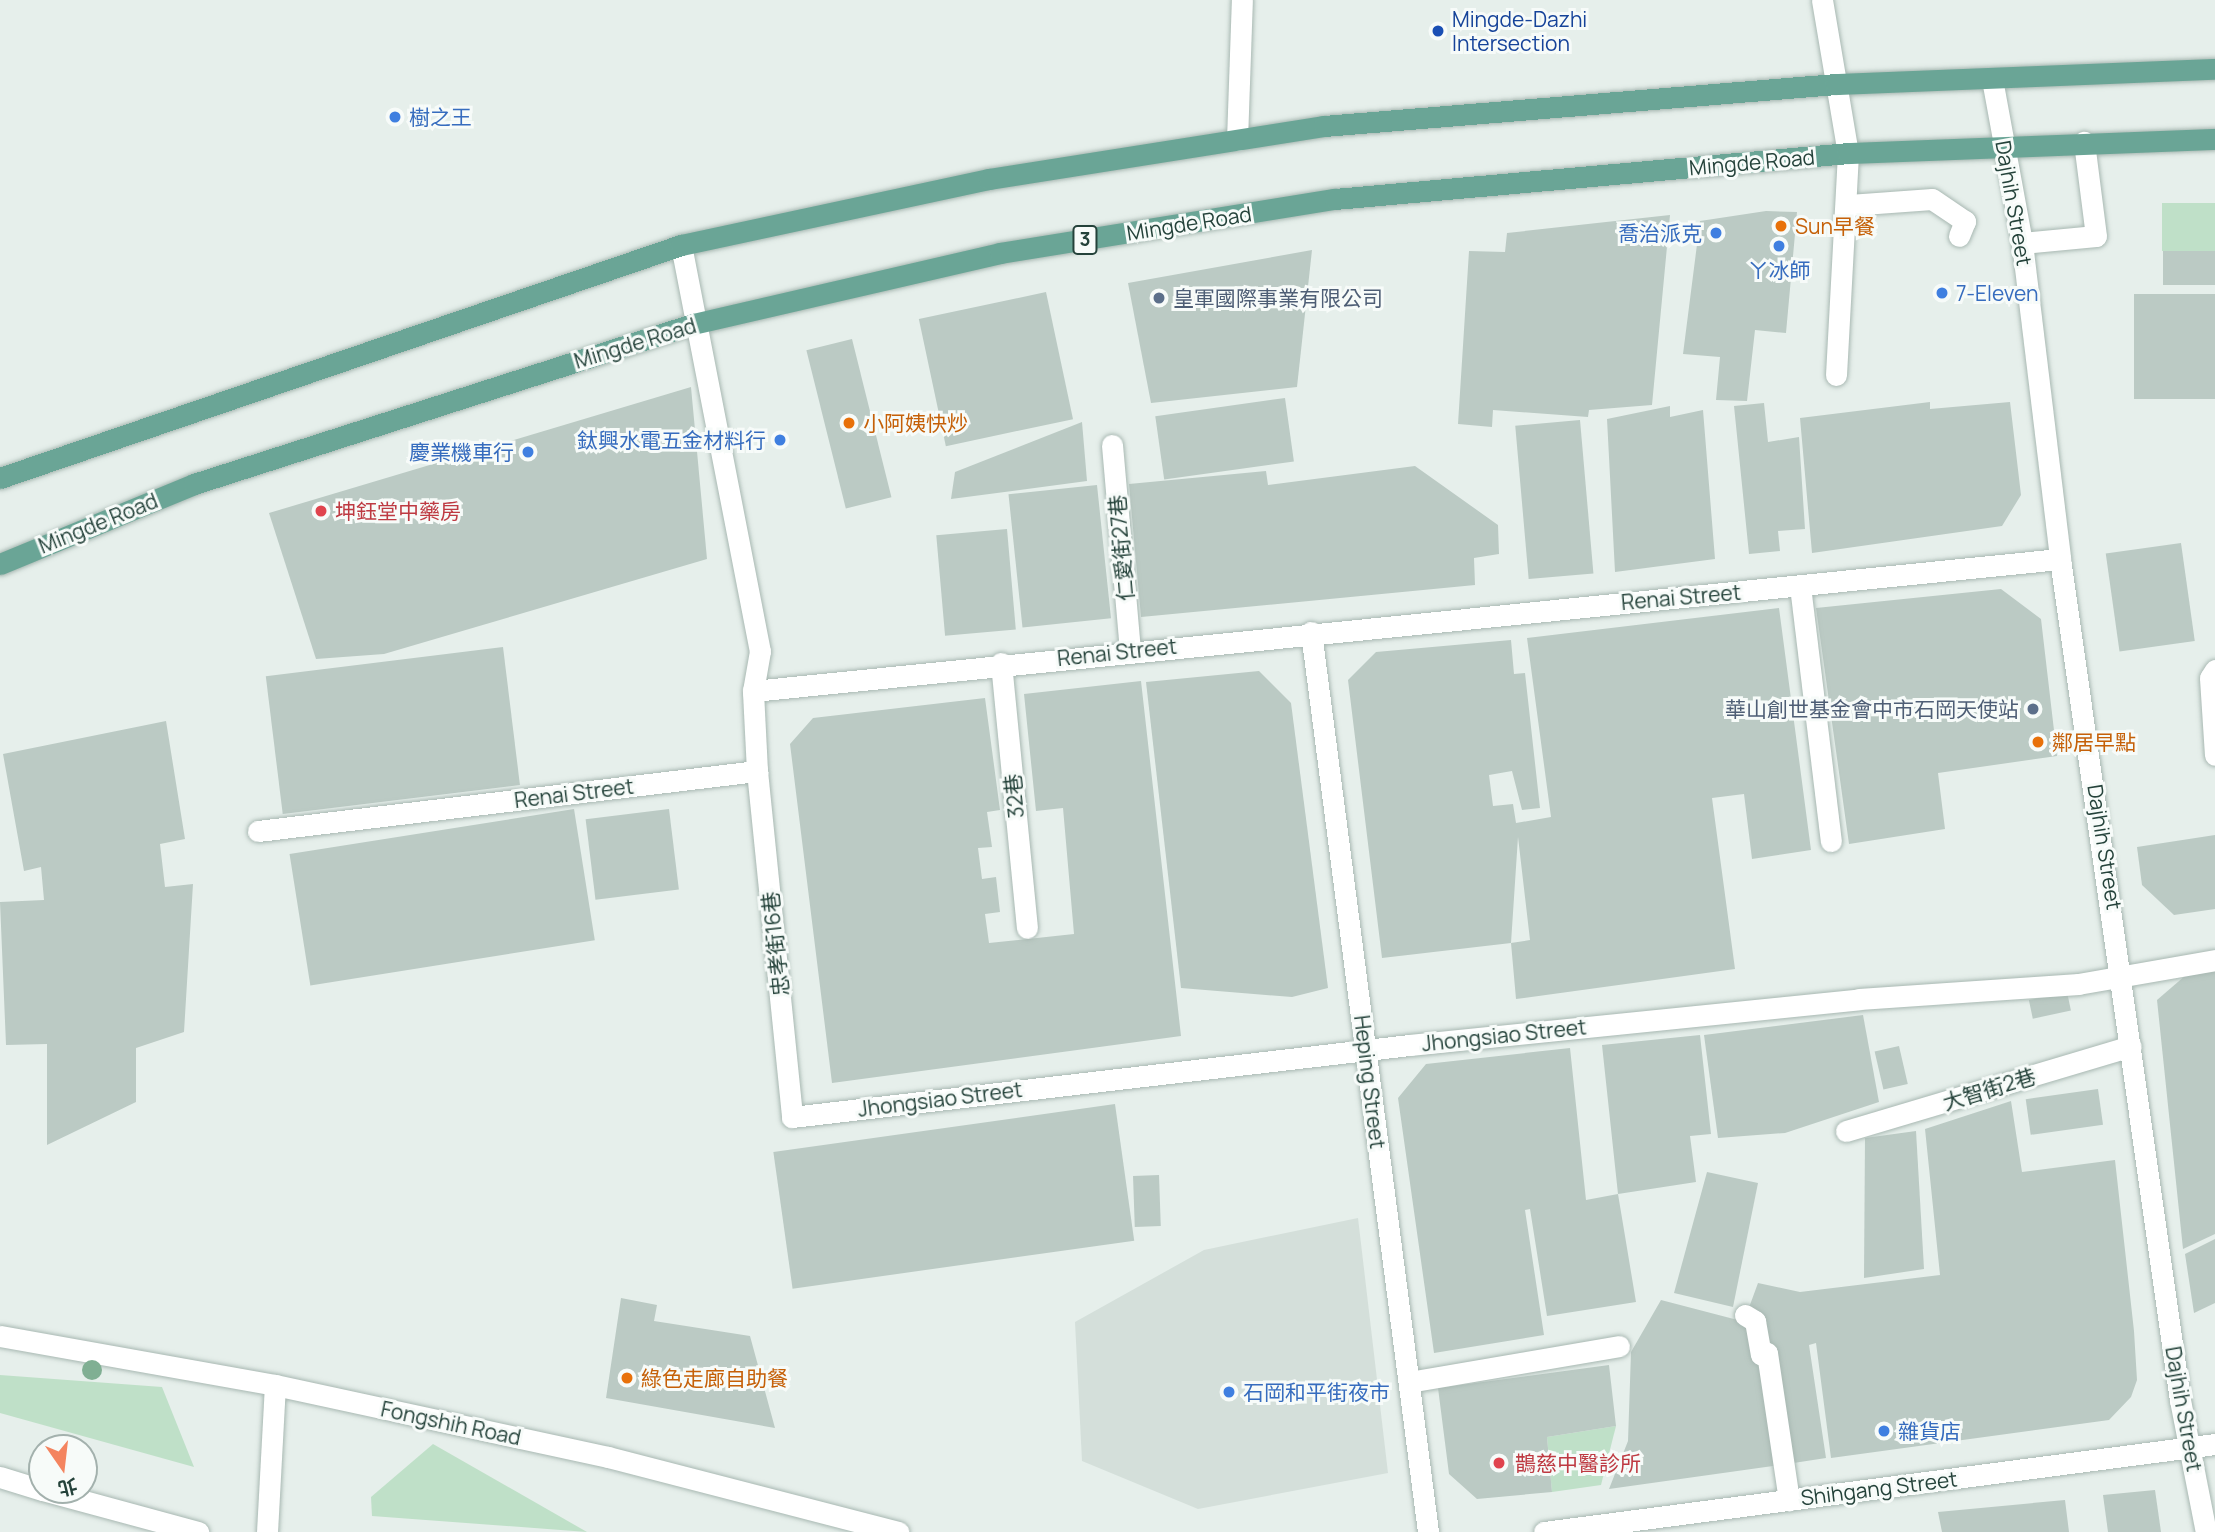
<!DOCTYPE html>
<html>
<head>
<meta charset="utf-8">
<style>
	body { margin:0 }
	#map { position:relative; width:2215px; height:1532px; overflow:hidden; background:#e6efeb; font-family:Manrope,"Noto Sans TC",sans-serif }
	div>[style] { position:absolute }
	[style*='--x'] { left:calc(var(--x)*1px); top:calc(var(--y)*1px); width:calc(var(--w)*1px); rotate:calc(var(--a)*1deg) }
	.built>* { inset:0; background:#d4dfda }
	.green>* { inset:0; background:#bfe0c8; transform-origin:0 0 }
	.building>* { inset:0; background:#bbcac4; transform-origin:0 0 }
	.roads { filter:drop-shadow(0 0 2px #a8b8b2) drop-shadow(0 0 2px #a8b8b2) }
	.service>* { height:21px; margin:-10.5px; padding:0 10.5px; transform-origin:10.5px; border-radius:10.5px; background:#fff }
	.pedestrian>* { height:21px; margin:-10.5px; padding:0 10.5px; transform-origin:10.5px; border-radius:10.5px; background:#fff }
	.minor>* { height:21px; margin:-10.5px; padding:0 10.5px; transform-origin:10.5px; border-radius:10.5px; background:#fff }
	.tertiary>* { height:21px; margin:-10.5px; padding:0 10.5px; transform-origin:10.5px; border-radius:10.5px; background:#fff }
	.primary>* { height:21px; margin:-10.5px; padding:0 10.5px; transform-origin:10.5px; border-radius:10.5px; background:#6aa596 }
	.trees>* { width:20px; height:20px; margin:-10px; border-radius:50%; background:#80af93 }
	.dots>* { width:19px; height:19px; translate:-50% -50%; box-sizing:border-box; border:4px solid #f7fbf9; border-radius:50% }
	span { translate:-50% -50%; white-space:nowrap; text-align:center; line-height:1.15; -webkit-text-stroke:6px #f7fbf9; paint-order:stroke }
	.shield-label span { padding:2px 5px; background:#f7fbf9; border:2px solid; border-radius:5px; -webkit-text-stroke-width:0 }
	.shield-label { font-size:19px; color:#24423a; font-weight:700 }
	.transit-label { font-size:21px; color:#164399 }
	.left { translate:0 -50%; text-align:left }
	.shop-label { font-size:21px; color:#366cbe }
	.right { translate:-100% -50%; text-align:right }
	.street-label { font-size:21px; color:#24423a }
	.food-label { font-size:21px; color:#c56008 }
	.service-label { font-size:21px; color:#4e5e75 }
	.health-label { font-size:21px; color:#be3a42 }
	.north { position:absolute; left:28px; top:1434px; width:70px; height:70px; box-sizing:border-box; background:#f7fbf9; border:2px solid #a3b1ad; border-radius:50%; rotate:166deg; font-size:19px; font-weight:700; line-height:28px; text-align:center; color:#24423a }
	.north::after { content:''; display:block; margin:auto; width:24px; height:32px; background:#f4845f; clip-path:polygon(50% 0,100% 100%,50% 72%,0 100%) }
</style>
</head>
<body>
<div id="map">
	<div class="built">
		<i style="clip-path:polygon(1358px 1218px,1388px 1473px,1198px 1509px,1082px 1461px,1075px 1322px,1204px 1250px)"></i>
	</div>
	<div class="green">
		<i style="left:2215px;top:203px;width:48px;height:53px;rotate:90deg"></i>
		<i style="clip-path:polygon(0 1375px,162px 1387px,194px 1467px,0 1413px)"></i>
		<i style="clip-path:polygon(1616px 1426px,1601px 1485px,1552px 1492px,1547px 1437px)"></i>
		<i style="clip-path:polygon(433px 1444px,587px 1532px,372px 1516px,371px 1497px)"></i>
	</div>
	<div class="building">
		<i style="clip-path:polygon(1766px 211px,1797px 212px,1786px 333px,1755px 330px,1747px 401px,1716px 400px,1720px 357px,1683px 354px,1700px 221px)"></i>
		<i style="clip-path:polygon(1670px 215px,1652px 405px,1589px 410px,1588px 417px,1493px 410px,1492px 427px,1458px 424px,1469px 251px,1505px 252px,1507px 233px)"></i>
		<i style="clip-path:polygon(1312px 250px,1297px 387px,1151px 403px,1128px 283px)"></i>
		<i style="left:2215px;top:251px;width:34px;height:52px;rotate:90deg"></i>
		<i style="left:1046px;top:292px;width:130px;height:130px;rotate:78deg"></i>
		<i style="left:2215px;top:294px;width:105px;height:81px;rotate:90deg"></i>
		<i style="left:852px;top:339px;width:163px;height:47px;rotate:76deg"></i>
		<i style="clip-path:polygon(691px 387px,707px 559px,384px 654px,316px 659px,269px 513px)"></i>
		<i style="left:1285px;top:398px;width:64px;height:131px;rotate:82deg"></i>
		<i style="clip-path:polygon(1930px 402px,1930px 409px,2010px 402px,2021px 495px,2002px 526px,1812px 553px,1800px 418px)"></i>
		<i style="clip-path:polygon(1764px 403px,1768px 442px,1799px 437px,1805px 529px,1778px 531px,1780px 551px,1749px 554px,1734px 406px)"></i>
		<i style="clip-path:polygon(1670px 406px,1670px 417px,1703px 410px,1715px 559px,1615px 572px,1607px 419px)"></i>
		<i style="left:1580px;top:420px;width:154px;height:65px;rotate:85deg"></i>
		<i style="clip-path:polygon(1082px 422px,1087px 481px,951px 499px,955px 472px)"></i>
		<i style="clip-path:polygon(1415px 466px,1498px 525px,1499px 554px,1474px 558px,1475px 585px,1141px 617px,1129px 484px,1266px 471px,1268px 485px)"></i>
		<i style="left:1097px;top:485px;width:134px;height:89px;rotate:84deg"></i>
		<i style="left:1007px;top:529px;width:101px;height:71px;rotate:85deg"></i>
		<i style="left:2181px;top:543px;width:99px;height:76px;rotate:82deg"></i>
		<i style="clip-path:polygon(2001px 589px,2041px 619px,2057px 756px,1938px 773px,1945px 829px,1849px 844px,1816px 608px)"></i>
		<i style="clip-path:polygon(1779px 608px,1811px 850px,1752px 859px,1744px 794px,1712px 798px,1735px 969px,1516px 999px,1511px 943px,1530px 940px,1518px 837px,1511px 943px,1382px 958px,1348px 680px,1376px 652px,1511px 640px,1514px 674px,1525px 673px,1540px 808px,1522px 810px,1512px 771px,1489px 775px,1493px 806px,1513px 804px,1516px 823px,1551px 817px,1527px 638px)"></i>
		<i style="left:503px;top:647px;width:139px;height:239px;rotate:83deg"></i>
		<i style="clip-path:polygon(1259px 671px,1291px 703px,1328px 988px,1292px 997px,1181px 988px,1146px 682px)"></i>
		<i style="clip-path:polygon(1141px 681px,1181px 1036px,832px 1083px,790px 744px,813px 718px,985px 698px,1000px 810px,987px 812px,992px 847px,978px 848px,982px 879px,996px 877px,1000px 912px,985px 914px,989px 943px,1074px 934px,1063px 808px,1036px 811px,1024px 694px)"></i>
		<i style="clip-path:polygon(166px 721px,185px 839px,160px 844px,165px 887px,193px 884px,184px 1032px,136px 1048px,136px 1102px,47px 1145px,47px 1044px,6px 1045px,0 902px,44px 900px,41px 867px,24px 871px,3px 754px)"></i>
		<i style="left:574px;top:809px;width:133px;height:288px;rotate:81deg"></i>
		<i style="left:669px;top:809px;width:81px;height:84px;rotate:83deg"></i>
		<i style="clip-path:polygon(2215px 835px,2215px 909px,2174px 915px,2142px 885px,2137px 847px)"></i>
		<i style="clip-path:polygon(2215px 971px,2215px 1234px,2183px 1249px,2157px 1000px,2186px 975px)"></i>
		<i style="left:2067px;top:992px;width:19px;height:39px;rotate:78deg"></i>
		<i style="clip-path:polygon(1863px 1015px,1879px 1102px,1785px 1133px,1718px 1138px,1704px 1035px)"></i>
		<i style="clip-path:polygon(1700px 1035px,1711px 1134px,1690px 1136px,1696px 1182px,1618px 1194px,1636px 1302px,1547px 1316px,1530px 1209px,1525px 1210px,1544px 1335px,1434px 1353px,1398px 1098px,1426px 1064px,1570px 1048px,1586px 1200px,1618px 1194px,1602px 1045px)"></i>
		<i style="left:1899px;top:1046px;width:39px;height:25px;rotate:77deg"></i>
		<i style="left:2098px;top:1089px;width:36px;height:73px;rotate:82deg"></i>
		<i style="clip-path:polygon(2011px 1101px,2022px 1172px,2115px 1160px,2134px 1331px,2137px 1380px,2131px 1397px,2109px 1420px,1831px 1458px,1816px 1343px,1809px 1345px,1826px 1458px,1787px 1464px,1747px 1313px,1758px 1283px,1800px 1292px,1940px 1275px,1925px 1129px)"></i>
		<i style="left:1115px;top:1104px;width:138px;height:345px;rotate:82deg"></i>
		<i style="clip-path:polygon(1916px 1131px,1924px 1269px,1864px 1278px,1865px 1138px)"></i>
		<i style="clip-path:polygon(1707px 1172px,1758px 1183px,1733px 1307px,1674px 1293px)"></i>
		<i style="left:1159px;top:1175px;width:51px;height:26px;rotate:88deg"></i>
		<i style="clip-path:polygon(2215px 1239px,2215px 1303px,2194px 1313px,2185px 1254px)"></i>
		<i style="clip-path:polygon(621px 1298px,657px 1305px,654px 1321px,750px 1336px,775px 1428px,606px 1398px)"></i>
		<i style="clip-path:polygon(1661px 1300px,1753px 1324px,1780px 1465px,1609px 1489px,1628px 1441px,1631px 1352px)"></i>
		<i style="clip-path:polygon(1609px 1365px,1616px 1426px,1547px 1437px,1552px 1492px,1477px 1499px,1449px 1474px,1438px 1388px)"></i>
		<i style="clip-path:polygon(2155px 1490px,2161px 1532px,2108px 1532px,2103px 1495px)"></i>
		<i style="clip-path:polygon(2065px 1500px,2069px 1532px,1942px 1532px,1938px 1512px)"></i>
	</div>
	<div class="roads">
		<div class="service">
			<i style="--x:2022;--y:243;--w:74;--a:-5.4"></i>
			<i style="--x:2096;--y:236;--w:95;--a:-97.3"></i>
			<i style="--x:681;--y:245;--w:414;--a:79"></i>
			<i style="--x:760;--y:651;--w:41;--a:99.9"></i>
			<i style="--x:1836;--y:375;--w:222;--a:-86.9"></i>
			<i style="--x:1112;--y:445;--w:206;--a:85"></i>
			<i style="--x:1800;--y:586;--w:257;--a:83.1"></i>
			<i style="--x:1001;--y:663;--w:266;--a:84.4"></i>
			<i style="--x:2215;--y:670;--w:9;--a:122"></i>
			<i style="--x:2210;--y:678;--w:77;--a:86.3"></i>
			<i style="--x:1846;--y:1131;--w:297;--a:-16.6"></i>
			<i style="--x:1409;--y:1382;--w:213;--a:-9.7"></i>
		</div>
		<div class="pedestrian">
			<i style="--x:1849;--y:205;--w:83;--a:-4.1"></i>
			<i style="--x:1932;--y:199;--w:40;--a:34"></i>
			<i style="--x:1965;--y:221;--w:16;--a:112"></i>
			<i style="--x:1745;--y:1315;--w:12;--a:31"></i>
			<i style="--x:1755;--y:1321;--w:34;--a:80"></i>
			<i style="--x:1761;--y:1354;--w:6;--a:-9"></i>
			<i style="--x:1767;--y:1353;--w:149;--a:81.5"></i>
		</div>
		<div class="minor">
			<i style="--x:1992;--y:79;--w:167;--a:79.6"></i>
			<i style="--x:2022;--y:243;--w:318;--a:83.1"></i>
			<i style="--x:2060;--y:559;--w:850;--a:81.88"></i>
			<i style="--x:2180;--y:1400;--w:135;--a:78.9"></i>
			<i style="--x:1237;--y:140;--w:140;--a:-88"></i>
			<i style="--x:1311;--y:632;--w:908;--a:82.59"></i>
			<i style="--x:757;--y:771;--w:348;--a:84.2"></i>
			<i style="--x:792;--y:1117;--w:622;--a:-6.65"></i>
			<i style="--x:1410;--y:1045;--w:451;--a:-5.8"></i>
			<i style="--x:1859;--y:999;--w:220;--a:-3.9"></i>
			<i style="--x:2078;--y:984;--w:139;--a:-9.9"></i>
			<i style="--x:258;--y:831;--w:503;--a:-6.86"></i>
			<i style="--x:757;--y:771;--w:80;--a:-92.9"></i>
			<i style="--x:753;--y:691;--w:1314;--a:-5.77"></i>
			<i style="--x:1544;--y:1532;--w:677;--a:-7.47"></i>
		</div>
		<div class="tertiary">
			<i style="--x:1822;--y:0;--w:155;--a:80.4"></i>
			<i style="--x:0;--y:1336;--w:279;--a:10.1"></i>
			<i style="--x:275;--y:1385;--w:341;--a:12.2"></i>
			<i style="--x:608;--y:1457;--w:300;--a:14.5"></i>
			<i style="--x:0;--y:1477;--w:44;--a:17.2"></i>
			<i style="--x:43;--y:1490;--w:161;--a:15.2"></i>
			<i style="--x:267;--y:1532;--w:147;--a:-86.9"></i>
		</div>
		<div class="primary">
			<i style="--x:0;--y:478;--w:720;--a:-18.89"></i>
			<i style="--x:681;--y:245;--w:315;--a:-12.1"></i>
			<i style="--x:989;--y:179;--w:339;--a:-9"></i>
			<i style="--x:1324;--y:126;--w:514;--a:-4.69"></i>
			<i style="--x:1836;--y:84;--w:379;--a:-2.3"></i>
			<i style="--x:0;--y:564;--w:210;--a:-22.4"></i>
			<i style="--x:194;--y:484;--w:524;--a:-17.78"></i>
			<i style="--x:693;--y:324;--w:315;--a:-13"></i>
			<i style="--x:1000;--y:253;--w:339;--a:-9.2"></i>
			<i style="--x:1335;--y:199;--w:515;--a:-5.12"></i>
			<i style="--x:1848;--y:153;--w:367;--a:-2.2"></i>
		</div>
	</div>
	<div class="trees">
		<i style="left:92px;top:1370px"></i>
	</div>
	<div class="dots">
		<i style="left:1438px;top:31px;background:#1a4fb4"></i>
		<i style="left:395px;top:117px;background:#3f7fe0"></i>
		<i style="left:1781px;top:226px;background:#e8710a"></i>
		<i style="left:1716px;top:233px;background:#3f7fe0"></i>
		<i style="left:1779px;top:246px;background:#3f7fe0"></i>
		<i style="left:1942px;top:293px;background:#3f7fe0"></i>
		<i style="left:1159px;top:298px;background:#5c6f8a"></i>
		<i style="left:849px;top:423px;background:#e8710a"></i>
		<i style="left:780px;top:440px;background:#3f7fe0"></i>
		<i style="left:528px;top:452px;background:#3f7fe0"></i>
		<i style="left:321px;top:511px;background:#e0444e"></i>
		<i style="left:2033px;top:709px;background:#5c6f8a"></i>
		<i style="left:2038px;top:742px;background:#e8710a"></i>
		<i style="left:627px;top:1378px;background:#e8710a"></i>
		<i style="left:1229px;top:1392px;background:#3f7fe0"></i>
		<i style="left:1884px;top:1431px;background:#3f7fe0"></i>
		<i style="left:1499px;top:1463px;background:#e0444e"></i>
	</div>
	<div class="shield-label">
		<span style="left:1085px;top:240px">3</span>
	</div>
	<div class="transit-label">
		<span class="left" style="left:1452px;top:31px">Mingde-Dazhi<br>Intersection</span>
	</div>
	<div class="shop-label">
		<span class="left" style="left:409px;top:117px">樹之王</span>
		<span class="right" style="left:1702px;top:233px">喬治派克</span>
		<span style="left:1779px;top:270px">ㄚ冰師</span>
		<span class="left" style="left:1956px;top:293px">7-Eleven</span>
		<span class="right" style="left:766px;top:440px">鈦興水電五金材料行</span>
		<span class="right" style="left:514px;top:452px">慶業機車行</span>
		<span class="left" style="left:1243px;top:1392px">石岡和平街夜市</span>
		<span class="left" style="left:1898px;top:1431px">雜貨店</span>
	</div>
	<div class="street-label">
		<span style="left:1752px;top:162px;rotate:-5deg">Mingde Road</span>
		<span style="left:2014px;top:203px;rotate:80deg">Dajhih Street</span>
		<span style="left:1189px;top:223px;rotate:-9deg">Mingde Road</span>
		<span style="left:635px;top:343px;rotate:-17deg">Mingde Road</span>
		<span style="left:98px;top:523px;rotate:-22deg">Mingde Road</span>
		<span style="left:1121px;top:548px;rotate:-95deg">仁愛街27巷</span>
		<span style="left:1681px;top:597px;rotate:-5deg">Renai Street</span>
		<span style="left:1117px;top:652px;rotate:-6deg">Renai Street</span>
		<span style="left:574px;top:793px;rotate:-7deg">Renai Street</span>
		<span style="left:1014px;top:796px;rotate:-96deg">32巷</span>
		<span style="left:2105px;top:847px;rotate:81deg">Dajhih Street</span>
		<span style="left:775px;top:944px;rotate:-96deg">忠孝街16巷</span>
		<span style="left:1504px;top:1035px;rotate:-6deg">Jhongsiao Street</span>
		<span style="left:1370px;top:1082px;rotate:83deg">Heping Street</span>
		<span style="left:1989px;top:1089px;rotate:-17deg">大智街2巷</span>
		<span style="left:940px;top:1099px;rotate:-7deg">Jhongsiao Street</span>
		<span style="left:2184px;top:1409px;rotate:80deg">Dajhih Street</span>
		<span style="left:451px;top:1423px;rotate:12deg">Fongshih Road</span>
		<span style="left:1879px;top:1488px;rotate:-7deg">Shihgang Street</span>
	</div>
	<div class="food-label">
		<span class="left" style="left:1795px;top:226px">Sun早餐</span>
		<span class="left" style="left:863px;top:423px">小阿姨快炒</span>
		<span class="left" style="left:2052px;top:742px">鄰居早點</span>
		<span class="left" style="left:641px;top:1378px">綠色走廊自助餐</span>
	</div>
	<div class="service-label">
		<span class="left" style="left:1173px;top:298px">皇軍國際事業有限公司</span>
		<span class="right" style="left:2019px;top:709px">華山創世基金會中市石岡天使站</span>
	</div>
	<div class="health-label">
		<span class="left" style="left:335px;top:511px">坤鈺堂中藥房</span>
		<span class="left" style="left:1515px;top:1463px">鵲慈中醫診所</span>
	</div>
	<div class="north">北</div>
</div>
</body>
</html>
